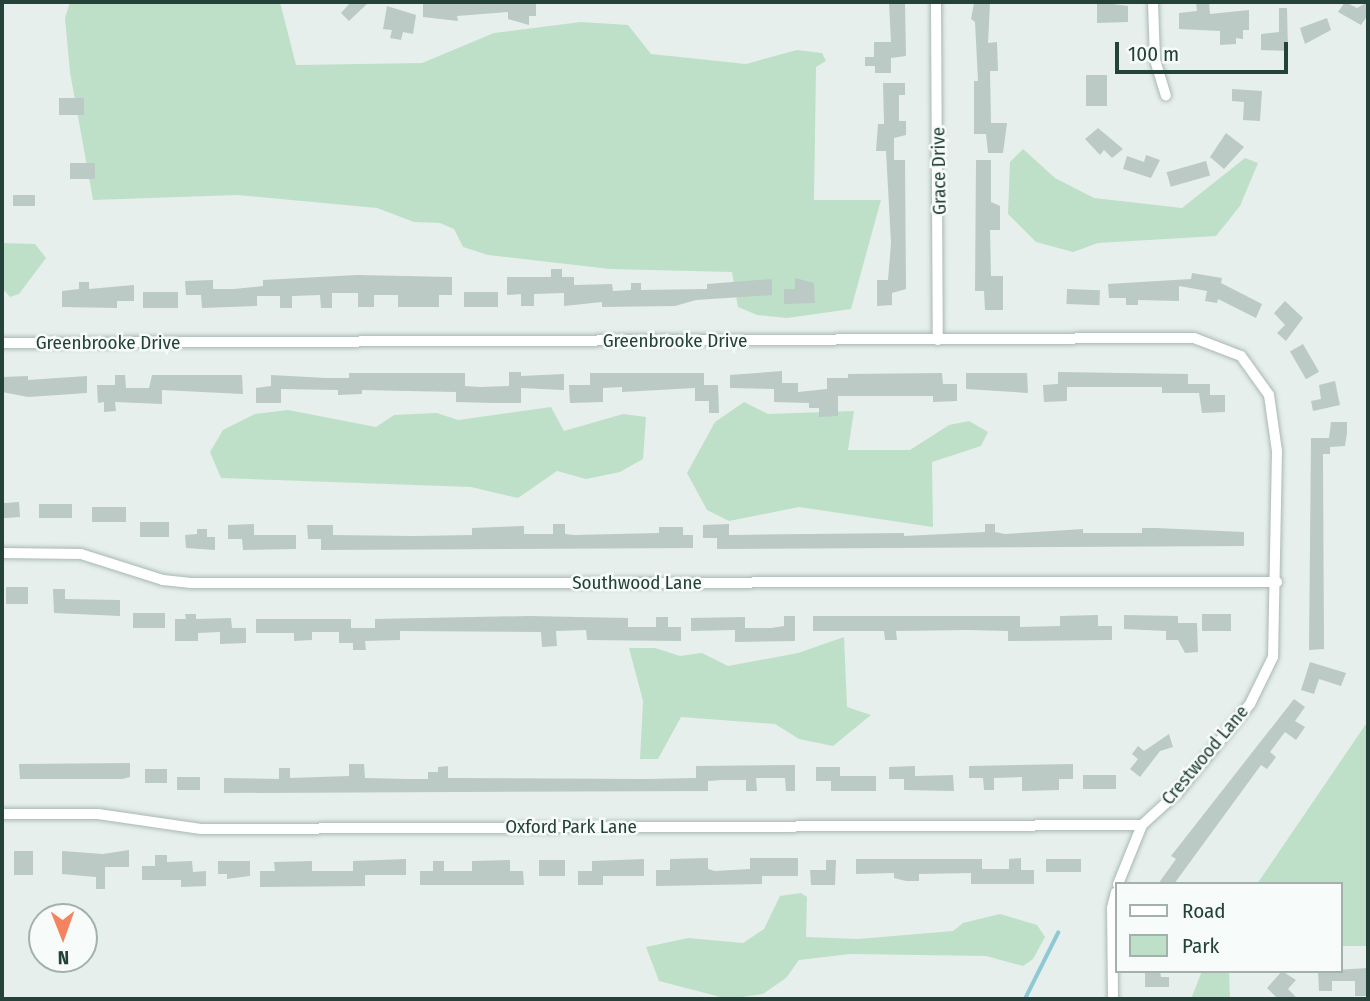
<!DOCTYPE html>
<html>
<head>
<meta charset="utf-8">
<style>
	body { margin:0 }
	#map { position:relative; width:1370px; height:1001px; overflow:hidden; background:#e6efeb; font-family:"Fira Sans Condensed",sans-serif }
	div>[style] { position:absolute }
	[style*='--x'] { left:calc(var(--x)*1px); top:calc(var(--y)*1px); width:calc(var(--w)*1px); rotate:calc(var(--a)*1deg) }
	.green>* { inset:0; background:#bfe0c8 }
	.stream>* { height:3.5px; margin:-1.75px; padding:0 1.75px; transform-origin:1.75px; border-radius:1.75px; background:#8ec9d4 }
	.building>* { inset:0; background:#bbcac4; transform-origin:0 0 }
	.roads { filter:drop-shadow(0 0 2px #a8b8b2) drop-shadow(0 0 2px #a8b8b2) }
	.minor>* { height:10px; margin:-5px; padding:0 5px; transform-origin:5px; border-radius:5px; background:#fff }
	span { translate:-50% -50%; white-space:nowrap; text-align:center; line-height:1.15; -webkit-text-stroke:5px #f7fbf9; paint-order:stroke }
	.street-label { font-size:19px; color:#24423a }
	.frame { position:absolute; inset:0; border:4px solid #24423a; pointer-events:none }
	.legend { position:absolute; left:1115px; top:882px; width:228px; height:91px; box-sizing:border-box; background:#f7fbf9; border:2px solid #a3b1ad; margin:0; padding:9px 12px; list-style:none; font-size:21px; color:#24423a }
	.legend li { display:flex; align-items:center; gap:14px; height:35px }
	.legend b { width:35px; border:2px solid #a3b1ad }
	.north { position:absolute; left:28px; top:903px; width:70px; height:70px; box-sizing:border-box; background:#f7fbf9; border:2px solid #a3b1ad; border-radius:50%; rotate:179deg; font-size:19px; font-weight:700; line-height:28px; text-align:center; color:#24423a }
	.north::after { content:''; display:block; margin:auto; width:24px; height:32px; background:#f4845f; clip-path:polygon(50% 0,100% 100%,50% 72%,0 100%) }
	.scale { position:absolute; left:1115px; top:42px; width:173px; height:32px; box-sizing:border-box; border:4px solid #24423a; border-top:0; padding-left:9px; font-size:21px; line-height:24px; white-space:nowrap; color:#24423a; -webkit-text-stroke:5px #f7fbf9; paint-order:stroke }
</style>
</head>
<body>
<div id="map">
	<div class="green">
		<i style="clip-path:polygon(70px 2px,280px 2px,296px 65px,422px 63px,494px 33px,581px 22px,628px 25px,651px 54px,746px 64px,797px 50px,822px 53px,826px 61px,816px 67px,814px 200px,881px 200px,851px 309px,787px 318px,757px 315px,738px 307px,732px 272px,610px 269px,488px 255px,463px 247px,454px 229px,440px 223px,414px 222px,377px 208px,237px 195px,93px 200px,70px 72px,65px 18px)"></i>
		<i style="clip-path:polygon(1023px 149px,1055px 178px,1094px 198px,1182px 208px,1245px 158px,1258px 163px,1240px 206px,1216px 236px,1098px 243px,1073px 252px,1036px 242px,1008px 214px,1010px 162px)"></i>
		<i style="clip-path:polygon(2px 243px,35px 244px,46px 258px,19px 294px,10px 297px,2px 288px)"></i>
		<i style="clip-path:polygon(744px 402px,768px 414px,854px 411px,848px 450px,910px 450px,949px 425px,969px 421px,988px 432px,981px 446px,932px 462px,933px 527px,799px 507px,729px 521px,707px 510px,687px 473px,715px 422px)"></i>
		<i style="clip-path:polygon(551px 407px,564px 431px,623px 414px,646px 417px,643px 459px,620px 472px,586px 479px,557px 471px,518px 498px,471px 487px,221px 478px,210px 452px,223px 430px,255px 414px,288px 410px,376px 427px,394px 415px,437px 413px,458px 420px)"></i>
		<i style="clip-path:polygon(844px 637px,847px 707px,871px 715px,833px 746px,799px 739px,775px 724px,681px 717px,658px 759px,640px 759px,643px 701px,629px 648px,655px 648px,680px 656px,702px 653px,728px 666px,798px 653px)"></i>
		<i style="clip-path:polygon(1368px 721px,1368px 946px,1340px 946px,1340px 884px,1257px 884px)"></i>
		<i style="clip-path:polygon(801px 893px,807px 897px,806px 937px,858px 939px,953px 931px,963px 923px,1000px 914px,1037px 925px,1045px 937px,1033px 959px,1023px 966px,986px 956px,850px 954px,799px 960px,786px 978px,763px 994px,728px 999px,659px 981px,646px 947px,688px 938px,743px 943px,764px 929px,780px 896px)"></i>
		<i style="clip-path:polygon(1202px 971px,1229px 971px,1230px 999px,1191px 999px)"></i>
	</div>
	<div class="stream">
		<i style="--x:1025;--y:999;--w:74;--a:-63.4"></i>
	</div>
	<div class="building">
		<i style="clip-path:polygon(351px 2px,369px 2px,349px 21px,341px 13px)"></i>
		<i style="clip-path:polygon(536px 2px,536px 16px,529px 16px,529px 25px,508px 19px,508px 12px,457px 16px,458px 21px,423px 17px,423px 4px)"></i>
		<i style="clip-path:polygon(1097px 2px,1128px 6px,1128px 22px,1097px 23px)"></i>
		<i style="clip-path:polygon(1196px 2px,1209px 2px,1210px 14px,1249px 10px,1249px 30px,1243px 30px,1243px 39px,1236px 38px,1236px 44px,1220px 45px,1220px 31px,1179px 29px,1179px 13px,1197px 11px)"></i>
		<i style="clip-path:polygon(1345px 2px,1357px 8px,1368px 2px,1368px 15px,1361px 25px,1338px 12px)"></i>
		<i style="clip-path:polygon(889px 3px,905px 3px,906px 56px,891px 58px,891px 73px,875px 73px,875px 66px,865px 66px,865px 57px,874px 57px,874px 42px,891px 42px)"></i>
		<i style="clip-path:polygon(974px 3px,990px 3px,988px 43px,997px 42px,998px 71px,990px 71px,991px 123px,1007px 123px,1003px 153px,988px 153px,986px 134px,974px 134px,974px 81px,978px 81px,975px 22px,971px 19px)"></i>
		<i style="clip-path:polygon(387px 6px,416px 15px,413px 34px,403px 32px,401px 40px,390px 38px,392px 30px,383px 29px)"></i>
		<i style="clip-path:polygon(1279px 8px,1287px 8px,1288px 51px,1261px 50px,1261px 34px,1279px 32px)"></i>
		<i style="clip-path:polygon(1327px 18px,1331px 30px,1305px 44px,1300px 28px)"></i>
		<i style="left:1086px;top:75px;width:21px;height:31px"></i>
		<i style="clip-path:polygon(883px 83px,905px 83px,905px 95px,899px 95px,899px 121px,906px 121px,906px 135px,894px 138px,894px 160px,905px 160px,906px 289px,892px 293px,892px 305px,877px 306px,877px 280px,888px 280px,891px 243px,886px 151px,876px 151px,878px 124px,884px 124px)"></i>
		<i style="clip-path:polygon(1232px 89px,1262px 91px,1260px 121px,1243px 120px,1244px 102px,1232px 101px)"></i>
		<i style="left:59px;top:98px;width:25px;height:17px"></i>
		<i style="clip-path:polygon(1098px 128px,1123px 149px,1112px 158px,1104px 150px,1100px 155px,1085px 139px)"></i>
		<i style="clip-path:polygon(1226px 133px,1244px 147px,1224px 169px,1210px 157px)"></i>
		<i style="clip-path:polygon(1146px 155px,1160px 160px,1151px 178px,1123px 169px,1127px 156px,1144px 162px)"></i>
		<i style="clip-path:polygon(976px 160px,991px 160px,991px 202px,1000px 206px,1000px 230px,990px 230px,991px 276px,1003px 276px,1003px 310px,985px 310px,984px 291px,975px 291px)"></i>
		<i style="left:1206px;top:161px;width:15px;height:41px;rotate:74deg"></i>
		<i style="left:70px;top:163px;width:25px;height:16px"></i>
		<i style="left:35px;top:195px;width:11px;height:22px;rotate:90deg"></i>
		<i style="clip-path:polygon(551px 269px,562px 269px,562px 277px,574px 277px,574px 285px,612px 284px,613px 291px,631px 290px,631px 283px,641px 283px,641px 290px,707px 289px,707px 284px,772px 279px,772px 295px,696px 300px,675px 306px,602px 307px,602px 302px,564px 306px,564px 293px,534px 294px,534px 306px,521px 306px,521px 294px,507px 295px,507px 277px,551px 277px)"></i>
		<i style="clip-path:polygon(1192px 273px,1222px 278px,1221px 283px,1262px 304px,1256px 318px,1218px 299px,1217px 303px,1205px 301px,1207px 291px,1179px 286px,1179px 301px,1138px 300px,1138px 305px,1126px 305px,1126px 298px,1109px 298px,1108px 284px,1191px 279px)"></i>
		<i style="clip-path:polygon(357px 275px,452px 277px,452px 295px,439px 295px,439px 307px,398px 307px,398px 295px,374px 295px,374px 307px,358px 307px,358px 293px,332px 293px,332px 308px,321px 308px,320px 295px,292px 296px,292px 308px,280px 308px,280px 296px,257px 296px,257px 306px,202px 308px,201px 295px,186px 295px,185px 281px,213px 280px,213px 289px,234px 289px,263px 286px,263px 280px)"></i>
		<i style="clip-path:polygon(795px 278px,814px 283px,815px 303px,784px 304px,784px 289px,795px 289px)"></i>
		<i style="clip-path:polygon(79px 282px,89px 282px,89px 289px,134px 285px,134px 301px,117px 301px,117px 308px,62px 307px,62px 291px,79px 289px)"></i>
		<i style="left:1067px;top:289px;width:33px;height:15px;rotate:2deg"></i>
		<i style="left:143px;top:292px;width:35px;height:16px"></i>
		<i style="left:464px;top:292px;width:34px;height:15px"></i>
		<i style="clip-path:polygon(1285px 301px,1303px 318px,1286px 341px,1277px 333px,1285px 325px,1274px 313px)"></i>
		<i style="left:1303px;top:344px;width:32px;height:15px;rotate:60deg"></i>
		<i style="clip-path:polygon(782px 371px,782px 383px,798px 383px,798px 392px,827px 389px,827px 378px,848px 378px,848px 374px,942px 373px,943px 384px,957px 384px,957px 401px,933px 402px,933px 396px,838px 396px,838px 416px,819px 417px,819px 408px,809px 408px,809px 403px,774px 402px,774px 389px,730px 388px,730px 375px)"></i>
		<i style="clip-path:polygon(509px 372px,521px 372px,521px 376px,564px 374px,564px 390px,521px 388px,521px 403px,493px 403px,456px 402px,456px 392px,362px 390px,362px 394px,338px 395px,338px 390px,281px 389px,281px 403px,256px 403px,256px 388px,271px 386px,271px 375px,326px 378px,349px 378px,349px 373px,465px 373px,465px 386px,480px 387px,509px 386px)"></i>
		<i style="clip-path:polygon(1058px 372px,1188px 374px,1188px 384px,1210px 384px,1210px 395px,1225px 395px,1225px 412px,1202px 413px,1199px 393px,1162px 393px,1162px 387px,1067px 387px,1067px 401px,1044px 402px,1043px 385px,1058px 384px)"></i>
		<i style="clip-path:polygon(590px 373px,704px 373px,704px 385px,718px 385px,719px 413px,709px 413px,709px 401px,695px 401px,695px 388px,622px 392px,622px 387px,603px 388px,603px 402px,570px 403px,569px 385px,590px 385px)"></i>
		<i style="clip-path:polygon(966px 373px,1027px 373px,1028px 393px,966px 389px)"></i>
		<i style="clip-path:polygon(115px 375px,125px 375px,126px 388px,149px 388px,152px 375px,242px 375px,243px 394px,162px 390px,162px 404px,115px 402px,116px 411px,104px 412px,104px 402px,98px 403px,97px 385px,115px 385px)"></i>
		<i style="clip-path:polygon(28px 376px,28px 380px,87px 376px,87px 393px,28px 397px,2px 392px,2px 377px)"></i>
		<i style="clip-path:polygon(1335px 381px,1340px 405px,1313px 411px,1311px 401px,1321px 399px,1319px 385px)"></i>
		<i style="clip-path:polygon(1331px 422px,1347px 422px,1347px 433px,1345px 446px,1330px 447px,1330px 454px,1323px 454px,1324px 649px,1309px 650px,1311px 438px,1329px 438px)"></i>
		<i style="left:19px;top:502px;width:15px;height:17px;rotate:86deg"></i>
		<i style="left:39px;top:504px;width:33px;height:14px"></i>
		<i style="left:126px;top:507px;width:15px;height:34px;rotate:90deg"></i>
		<i style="left:140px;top:522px;width:29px;height:15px"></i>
		<i style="clip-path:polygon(254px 524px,254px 535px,296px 535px,296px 549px,243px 550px,242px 539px,228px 539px,228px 525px)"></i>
		<i style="clip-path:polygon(553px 524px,565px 524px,565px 534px,574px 535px,659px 533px,659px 527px,683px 527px,683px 535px,693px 535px,693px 548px,321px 550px,321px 539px,308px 539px,307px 525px,333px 525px,333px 535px,414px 536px,472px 535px,472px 528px,524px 526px,524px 534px,553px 534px)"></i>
		<i style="clip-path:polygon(729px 524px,729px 535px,904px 533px,904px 536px,985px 532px,985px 524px,995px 524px,995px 532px,1005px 534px,1083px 529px,1083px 533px,1142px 533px,1142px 528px,1156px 528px,1244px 532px,1244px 546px,717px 549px,717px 538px,703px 538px,703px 525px)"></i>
		<i style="clip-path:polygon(197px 529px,207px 529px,207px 537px,215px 537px,215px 550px,186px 548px,185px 535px,197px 534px)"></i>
		<i style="left:6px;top:587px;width:22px;height:17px"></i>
		<i style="clip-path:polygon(53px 589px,65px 589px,65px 599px,120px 600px,120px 616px,54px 613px)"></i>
		<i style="left:165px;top:613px;width:15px;height:32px;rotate:90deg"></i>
		<i style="clip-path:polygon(185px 614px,196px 614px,196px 619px,231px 618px,232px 628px,246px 628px,246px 643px,220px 644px,220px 632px,198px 633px,198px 641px,175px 641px,175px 619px,186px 619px)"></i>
		<i style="left:1202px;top:614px;width:29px;height:17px"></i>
		<i style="clip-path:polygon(1098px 615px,1098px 626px,1112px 626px,1112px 640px,1008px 641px,1008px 631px,967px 630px,896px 631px,897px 640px,885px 640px,884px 631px,813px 631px,813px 616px,1020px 616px,1020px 627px,1060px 626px,1060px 616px)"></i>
		<i style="clip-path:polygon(1124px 615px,1178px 616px,1178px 623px,1197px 623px,1198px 652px,1185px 653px,1178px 640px,1166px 640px,1166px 631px,1124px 629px)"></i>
		<i style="clip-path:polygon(529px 616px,628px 618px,628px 627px,656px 627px,656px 617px,668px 617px,668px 627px,681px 627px,681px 641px,587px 640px,586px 630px,556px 631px,557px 646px,542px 647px,541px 632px,400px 631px,400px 640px,365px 641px,366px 650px,353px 650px,353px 643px,339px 643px,339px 632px,312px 632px,312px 640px,294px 641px,294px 633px,256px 633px,256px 619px,351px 619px,351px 628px,375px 628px,375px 619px)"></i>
		<i style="clip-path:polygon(784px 616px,795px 616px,795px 641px,735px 642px,735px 630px,691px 631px,691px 618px,745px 617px,745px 628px,771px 628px,784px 626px)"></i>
		<i style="clip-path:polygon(1310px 662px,1346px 673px,1341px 686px,1319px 679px,1314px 694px,1301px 690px)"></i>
		<i style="clip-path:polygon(1294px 699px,1305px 707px,1295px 721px,1305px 727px,1296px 740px,1285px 732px,1270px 752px,1276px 757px,1267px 769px,1261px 765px,1174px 884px,1158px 884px,1176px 859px,1171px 856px)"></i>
		<i style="clip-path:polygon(1169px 734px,1173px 747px,1160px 751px,1140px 777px,1130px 769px,1138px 759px,1132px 754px,1138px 746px,1144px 751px)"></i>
		<i style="clip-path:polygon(130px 763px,130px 777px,122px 779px,20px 779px,19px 764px)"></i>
		<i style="clip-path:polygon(349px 764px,364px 764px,365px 778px,408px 779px,428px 779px,428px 772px,438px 772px,438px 767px,448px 766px,448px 778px,647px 779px,696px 778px,696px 766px,795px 765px,795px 791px,786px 791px,785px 778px,756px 778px,757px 791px,746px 791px,746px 780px,722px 780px,708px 781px,708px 791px,224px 793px,224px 778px,279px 779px,279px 768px,290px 768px,290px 778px,349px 776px)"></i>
		<i style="clip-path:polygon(1073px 764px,1073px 779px,1059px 779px,1059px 790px,1022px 791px,1022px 777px,994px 778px,994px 790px,984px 790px,983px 778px,969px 778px,969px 766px)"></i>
		<i style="clip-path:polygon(915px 766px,915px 776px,953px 775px,954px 791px,904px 790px,904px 779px,889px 779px,889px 767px)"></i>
		<i style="clip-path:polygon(816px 767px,840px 767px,840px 776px,876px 776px,876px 791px,831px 791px,831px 781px,816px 781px)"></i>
		<i style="left:145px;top:769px;width:22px;height:14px"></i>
		<i style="left:1083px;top:775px;width:33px;height:14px"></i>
		<i style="left:177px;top:777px;width:23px;height:13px"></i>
		<i style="clip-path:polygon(129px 850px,129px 867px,105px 867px,105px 889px,96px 889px,96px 877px,62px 874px,62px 851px,103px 854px)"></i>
		<i style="left:33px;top:851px;width:24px;height:19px;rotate:90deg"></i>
		<i style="clip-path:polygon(155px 855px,167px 855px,167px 862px,192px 861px,193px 872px,206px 871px,206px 886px,181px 887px,181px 880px,142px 880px,142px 866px,155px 866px)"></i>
		<i style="clip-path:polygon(708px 858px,708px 869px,715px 871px,750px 869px,750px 858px,798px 858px,798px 876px,762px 876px,762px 884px,656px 886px,656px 870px,670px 870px,670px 859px)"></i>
		<i style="clip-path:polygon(1021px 858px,1021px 870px,1034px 870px,1034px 884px,971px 884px,971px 873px,919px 874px,919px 881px,906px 881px,894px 878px,894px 873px,856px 874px,856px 859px,982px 859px,982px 869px,1009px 869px,1009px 859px)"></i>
		<i style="clip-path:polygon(406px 859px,406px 875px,365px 875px,365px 886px,260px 887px,260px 871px,275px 871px,274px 862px,312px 861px,312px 871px,353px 871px,353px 861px)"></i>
		<i style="clip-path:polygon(644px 859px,644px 876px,603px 876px,603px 885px,578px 885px,578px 871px,592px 871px,592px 861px)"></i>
		<i style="left:1046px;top:859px;width:35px;height:13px"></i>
		<i style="clip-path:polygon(510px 860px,510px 871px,523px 871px,524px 885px,420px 885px,420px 871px,433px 871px,433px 861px,444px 861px,444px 871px,472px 871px,472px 861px)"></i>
		<i style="left:539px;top:860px;width:26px;height:16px"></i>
		<i style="clip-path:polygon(826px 860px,836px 860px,835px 885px,811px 885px,810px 870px,826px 870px)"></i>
		<i style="clip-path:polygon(218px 861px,250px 861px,250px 876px,227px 879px,227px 874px,218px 874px)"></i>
		<i style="clip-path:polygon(1368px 968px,1368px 996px,1355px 996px,1355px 981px,1332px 981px,1332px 991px,1319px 991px,1318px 971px)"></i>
		<i style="clip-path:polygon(1145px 971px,1160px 971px,1161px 977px,1169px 977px,1169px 987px,1145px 987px)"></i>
		<i style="clip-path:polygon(1282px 971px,1296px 980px,1288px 989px,1298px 999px,1278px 999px,1267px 988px)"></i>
	</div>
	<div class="roads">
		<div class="minor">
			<i style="--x:936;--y:2;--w:338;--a:89.7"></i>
			<i style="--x:1153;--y:2;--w:58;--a:88"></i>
			<i style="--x:1155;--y:60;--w:37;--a:73"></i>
			<i style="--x:2;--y:343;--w:1192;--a:-0.24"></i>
			<i style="--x:1194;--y:338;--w:50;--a:21"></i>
			<i style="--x:1241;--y:356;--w:48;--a:54.3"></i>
			<i style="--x:1269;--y:395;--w:57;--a:81.9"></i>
			<i style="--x:1277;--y:451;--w:206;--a:91.1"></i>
			<i style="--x:1273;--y:657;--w:52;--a:116.1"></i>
			<i style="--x:1250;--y:704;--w:114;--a:129.3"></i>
			<i style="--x:1178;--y:792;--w:49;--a:137.5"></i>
			<i style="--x:1142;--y:825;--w:64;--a:112.1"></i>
			<i style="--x:2;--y:553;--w:79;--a:0.7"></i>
			<i style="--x:81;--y:554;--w:86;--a:17.6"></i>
			<i style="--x:163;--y:580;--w:28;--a:6"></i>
			<i style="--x:191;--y:583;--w:1086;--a:-0.05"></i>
			<i style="--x:2;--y:814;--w:96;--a:0"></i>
			<i style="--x:98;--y:814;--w:104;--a:8.3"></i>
			<i style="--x:201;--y:829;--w:941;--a:-0.24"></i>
			<i style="--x:1113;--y:999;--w:91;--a:-90.6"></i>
			<i style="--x:1112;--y:908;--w:16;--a:-76"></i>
		</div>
	</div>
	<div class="street-label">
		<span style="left:939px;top:171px;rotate:-91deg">Grace Drive</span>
		<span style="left:675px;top:341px">Greenbrooke Drive</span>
		<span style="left:108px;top:343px">Greenbrooke Drive</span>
		<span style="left:637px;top:583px">Southwood Lane</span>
		<span style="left:1205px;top:755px;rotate:-50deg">Crestwood Lane</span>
		<span style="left:571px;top:827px">Oxford Park Lane</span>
	</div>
	<div class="frame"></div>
	<ul class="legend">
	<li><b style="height:9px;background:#fff"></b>Road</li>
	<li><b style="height:19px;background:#bfe0c8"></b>Park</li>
	</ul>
	<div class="north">N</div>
	<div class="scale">100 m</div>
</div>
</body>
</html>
